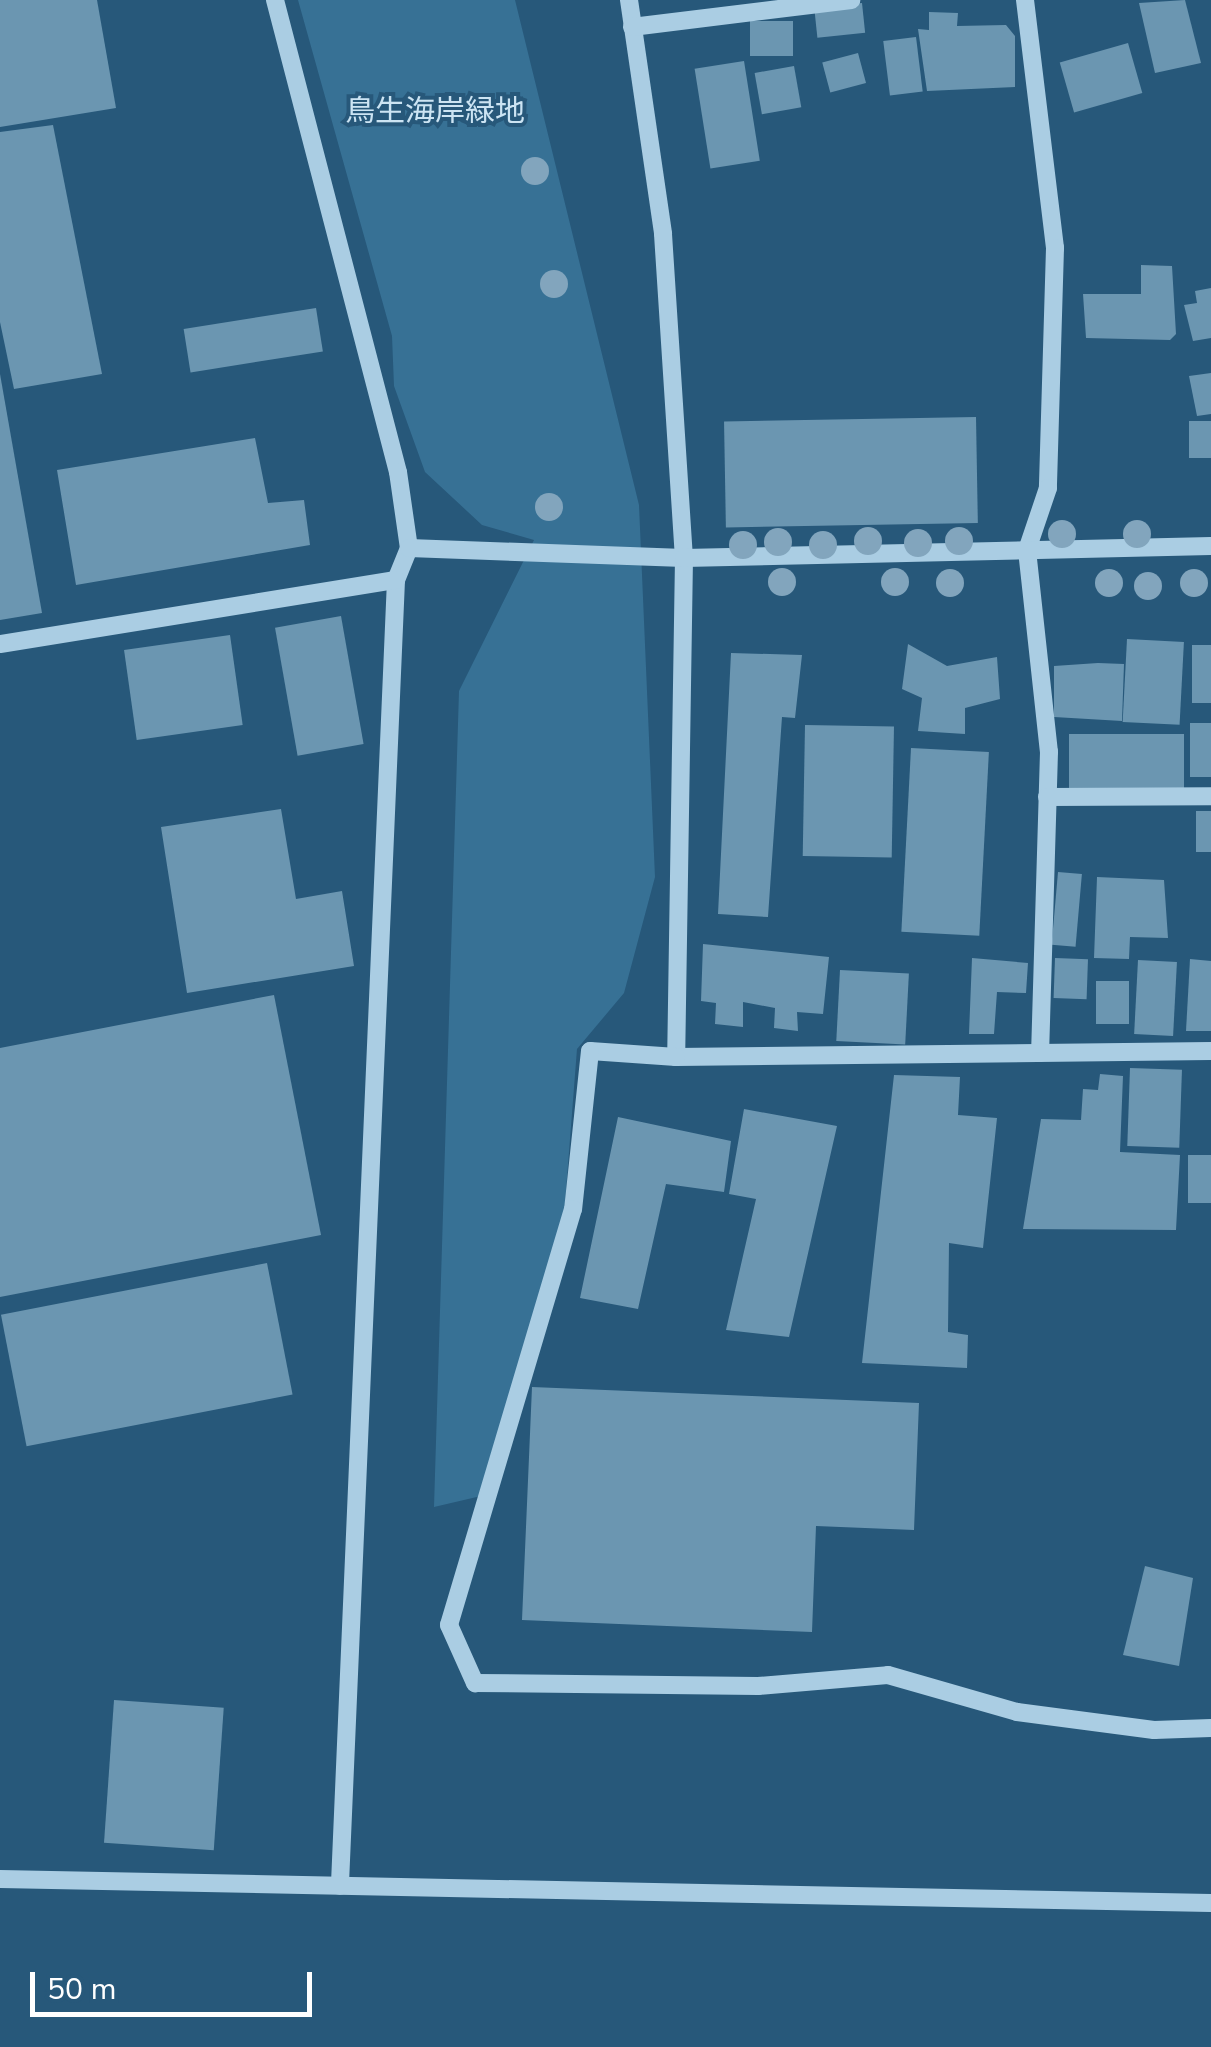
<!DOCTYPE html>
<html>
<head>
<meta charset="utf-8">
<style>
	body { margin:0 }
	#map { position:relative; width:1211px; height:2047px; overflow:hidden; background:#27587a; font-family:"Nunito Sans","Noto Sans JP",sans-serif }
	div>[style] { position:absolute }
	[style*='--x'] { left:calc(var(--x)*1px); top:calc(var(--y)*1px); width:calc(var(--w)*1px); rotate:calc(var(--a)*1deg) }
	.green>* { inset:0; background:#377195 }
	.building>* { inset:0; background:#6b96b1; transform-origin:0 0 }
	.minor>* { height:18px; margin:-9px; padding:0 9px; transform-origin:9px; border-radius:9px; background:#aacde3 }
	.trees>* { width:28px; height:28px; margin:-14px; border-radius:50%; background:#82a5bd }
	span { translate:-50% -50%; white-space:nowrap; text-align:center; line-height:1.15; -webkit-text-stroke:8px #27587a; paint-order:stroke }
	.park-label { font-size:30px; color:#cce4f3 }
	.scale { position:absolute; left:30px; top:1972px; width:282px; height:45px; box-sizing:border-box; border:5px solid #fff; border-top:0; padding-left:12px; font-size:30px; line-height:35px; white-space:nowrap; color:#fff; -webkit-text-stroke:8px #27587a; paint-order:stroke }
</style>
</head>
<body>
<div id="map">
	<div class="green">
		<i style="clip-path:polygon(298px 0,515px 0,639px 505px,655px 877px,624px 993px,577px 1049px,564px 1216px,481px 1496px,434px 1507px,459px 691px,534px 540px,482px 525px,425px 472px,394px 386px,392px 336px)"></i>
	</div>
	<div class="building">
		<i style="clip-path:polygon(0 0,97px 0,116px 108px,0 127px)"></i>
		<i style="clip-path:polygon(1185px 0,1201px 63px,1155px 73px,1139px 3px)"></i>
		<i style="left:862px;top:3px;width:30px;height:48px;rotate:84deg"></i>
		<i style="clip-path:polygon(929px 12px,958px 13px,957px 26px,1006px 25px,1015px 36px,1015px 87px,927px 91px,918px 29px,929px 30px)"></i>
		<i style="left:793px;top:21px;width:35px;height:43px;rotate:90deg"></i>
		<i style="left:916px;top:37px;width:55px;height:33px;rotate:83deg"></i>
		<i style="left:1128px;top:43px;width:52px;height:71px;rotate:74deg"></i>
		<i style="left:858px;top:53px;width:31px;height:37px;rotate:75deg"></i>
		<i style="left:744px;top:61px;width:101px;height:50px;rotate:81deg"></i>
		<i style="left:794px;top:66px;width:42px;height:40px;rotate:80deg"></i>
		<i style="clip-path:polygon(53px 125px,102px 374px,14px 389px,0 322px,0 132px)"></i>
		<i style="clip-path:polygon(1141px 265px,1172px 266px,1176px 334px,1170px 340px,1086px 338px,1083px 294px,1141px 294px)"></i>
		<i style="clip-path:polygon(1211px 288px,1211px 338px,1193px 341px,1184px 305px,1197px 303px,1195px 291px)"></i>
		<i style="left:316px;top:308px;width:44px;height:134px;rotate:81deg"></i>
		<i style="clip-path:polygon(1211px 373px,1211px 414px,1197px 416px,1189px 376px)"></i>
		<i style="clip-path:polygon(0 374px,42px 613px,0 620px)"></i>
		<i style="left:976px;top:417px;width:106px;height:252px;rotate:89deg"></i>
		<i style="left:1189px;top:421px;width:22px;height:37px"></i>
		<i style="clip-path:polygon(255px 438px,268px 503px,304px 500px,310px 545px,76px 585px,57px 470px)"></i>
		<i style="left:341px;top:616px;width:130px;height:67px;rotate:80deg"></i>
		<i style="left:230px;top:635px;width:91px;height:107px;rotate:82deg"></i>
		<i style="left:1127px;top:639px;width:57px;height:83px;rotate:3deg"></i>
		<i style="clip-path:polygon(908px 644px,947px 666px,997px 657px,1000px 699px,965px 708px,965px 734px,918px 731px,922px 698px,902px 689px)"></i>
		<i style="left:1192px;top:645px;width:19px;height:58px"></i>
		<i style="clip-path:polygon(731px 653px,802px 655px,795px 718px,782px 717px,768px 917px,718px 914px)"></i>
		<i style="clip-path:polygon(1098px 663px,1124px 664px,1122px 721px,1054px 717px,1054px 666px)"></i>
		<i style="left:1190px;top:723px;width:21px;height:54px"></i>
		<i style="left:805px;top:725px;width:89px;height:131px;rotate:1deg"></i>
		<i style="left:1184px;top:734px;width:55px;height:115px;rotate:90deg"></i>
		<i style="left:911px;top:748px;width:78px;height:184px;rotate:3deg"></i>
		<i style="clip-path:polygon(281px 809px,296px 899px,342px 891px,354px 966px,187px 993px,161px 827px)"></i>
		<i style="left:1196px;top:811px;width:15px;height:41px"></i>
		<i style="left:1058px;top:872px;width:24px;height:73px;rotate:5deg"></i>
		<i style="clip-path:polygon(1097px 877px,1164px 880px,1168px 938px,1130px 937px,1129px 959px,1094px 958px)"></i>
		<i style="clip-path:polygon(703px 944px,829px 957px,823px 1014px,797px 1012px,798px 1031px,774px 1028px,775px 1008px,743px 1002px,743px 1027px,715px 1024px,716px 1003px,701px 1001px)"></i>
		<i style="clip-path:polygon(972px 958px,1028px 963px,1026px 993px,997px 992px,994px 1034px,969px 1034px)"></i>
		<i style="left:1055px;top:958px;width:33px;height:40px;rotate:2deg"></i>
		<i style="clip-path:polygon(1190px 959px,1211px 961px,1211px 1031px,1186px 1031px)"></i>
		<i style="left:1138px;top:960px;width:39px;height:74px;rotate:3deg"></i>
		<i style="left:840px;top:970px;width:69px;height:71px;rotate:3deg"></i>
		<i style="left:1096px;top:981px;width:33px;height:43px"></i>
		<i style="clip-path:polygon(274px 995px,321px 1235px,0 1297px,0 1048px)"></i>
		<i style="left:1130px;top:1068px;width:52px;height:78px;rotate:2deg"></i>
		<i style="clip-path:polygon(1100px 1074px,1123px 1076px,1120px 1152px,1180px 1155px,1176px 1230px,1023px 1229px,1041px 1119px,1081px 1120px,1083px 1089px,1098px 1090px)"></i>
		<i style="clip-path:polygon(894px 1075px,960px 1077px,958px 1115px,997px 1118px,983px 1248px,949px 1243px,948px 1332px,968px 1335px,967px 1368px,862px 1363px)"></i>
		<i style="clip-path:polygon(744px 1109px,837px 1126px,789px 1337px,726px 1330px,756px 1199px,729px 1194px)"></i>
		<i style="clip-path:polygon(618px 1117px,731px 1141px,724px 1192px,666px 1184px,638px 1309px,580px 1298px)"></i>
		<i style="left:1188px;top:1155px;width:23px;height:48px"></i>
		<i style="left:267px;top:1263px;width:134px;height:271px;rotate:79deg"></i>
		<i style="clip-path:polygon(532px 1387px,919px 1403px,914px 1530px,816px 1526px,812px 1632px,522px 1620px)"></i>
		<i style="clip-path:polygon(1145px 1566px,1193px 1578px,1179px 1666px,1123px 1655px)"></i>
		<i style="left:114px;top:1700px;width:110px;height:143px;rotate:4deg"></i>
	</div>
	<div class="minor">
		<i style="--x:275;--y:0;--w:488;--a:75.4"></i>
		<i style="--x:398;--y:472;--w:77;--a:81.8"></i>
		<i style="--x:409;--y:548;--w:35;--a:112"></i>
		<i style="--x:396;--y:580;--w:1307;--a:92.46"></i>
		<i style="--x:629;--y:0;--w:236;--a:81.7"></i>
		<i style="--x:663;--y:234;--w:325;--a:86.3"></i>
		<i style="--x:684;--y:558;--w:499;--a:90.9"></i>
		<i style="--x:1025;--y:0;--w:250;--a:83.1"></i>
		<i style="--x:1055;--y:248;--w:240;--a:91.7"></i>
		<i style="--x:1048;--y:488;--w:65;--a:108.7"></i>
		<i style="--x:1027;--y:550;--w:203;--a:83.8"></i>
		<i style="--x:1049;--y:752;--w:301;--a:91.7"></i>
		<i style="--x:632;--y:27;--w:221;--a:-7"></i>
		<i style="--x:409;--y:548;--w:275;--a:2.1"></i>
		<i style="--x:684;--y:558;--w:527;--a:-1.3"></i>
		<i style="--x:0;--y:644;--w:401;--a:-9.2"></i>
		<i style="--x:1047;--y:797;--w:164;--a:-0.3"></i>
		<i style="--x:1211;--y:1051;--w:535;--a:179.36"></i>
		<i style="--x:676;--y:1057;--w:86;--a:-176"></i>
		<i style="--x:590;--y:1051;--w:159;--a:96.1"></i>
		<i style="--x:573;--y:1209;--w:434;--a:106.6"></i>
		<i style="--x:449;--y:1625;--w:64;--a:65.9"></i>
		<i style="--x:475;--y:1683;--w:283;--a:0.6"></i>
		<i style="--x:758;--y:1686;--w:130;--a:-4.8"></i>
		<i style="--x:888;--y:1675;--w:134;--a:16"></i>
		<i style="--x:1017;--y:1712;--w:138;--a:7.5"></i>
		<i style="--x:1154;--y:1730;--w:57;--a:-2"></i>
		<i style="--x:0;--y:1879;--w:1211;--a:1.14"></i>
	</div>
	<div class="trees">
		<i style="left:535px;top:171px"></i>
		<i style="left:554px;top:284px"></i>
		<i style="left:549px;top:507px"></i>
		<i style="left:1062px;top:534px"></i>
		<i style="left:1137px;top:534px"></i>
		<i style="left:868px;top:541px"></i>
		<i style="left:959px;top:541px"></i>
		<i style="left:778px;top:542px"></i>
		<i style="left:918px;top:543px"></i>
		<i style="left:743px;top:545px"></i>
		<i style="left:823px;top:545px"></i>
		<i style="left:782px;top:582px"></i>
		<i style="left:895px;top:582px"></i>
		<i style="left:950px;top:583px"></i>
		<i style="left:1109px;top:583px"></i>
		<i style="left:1194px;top:583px"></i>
		<i style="left:1148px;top:586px"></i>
	</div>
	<div class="park-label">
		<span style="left:435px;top:112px">鳥生海岸緑地</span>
	</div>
	<div class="scale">50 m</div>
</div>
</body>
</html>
